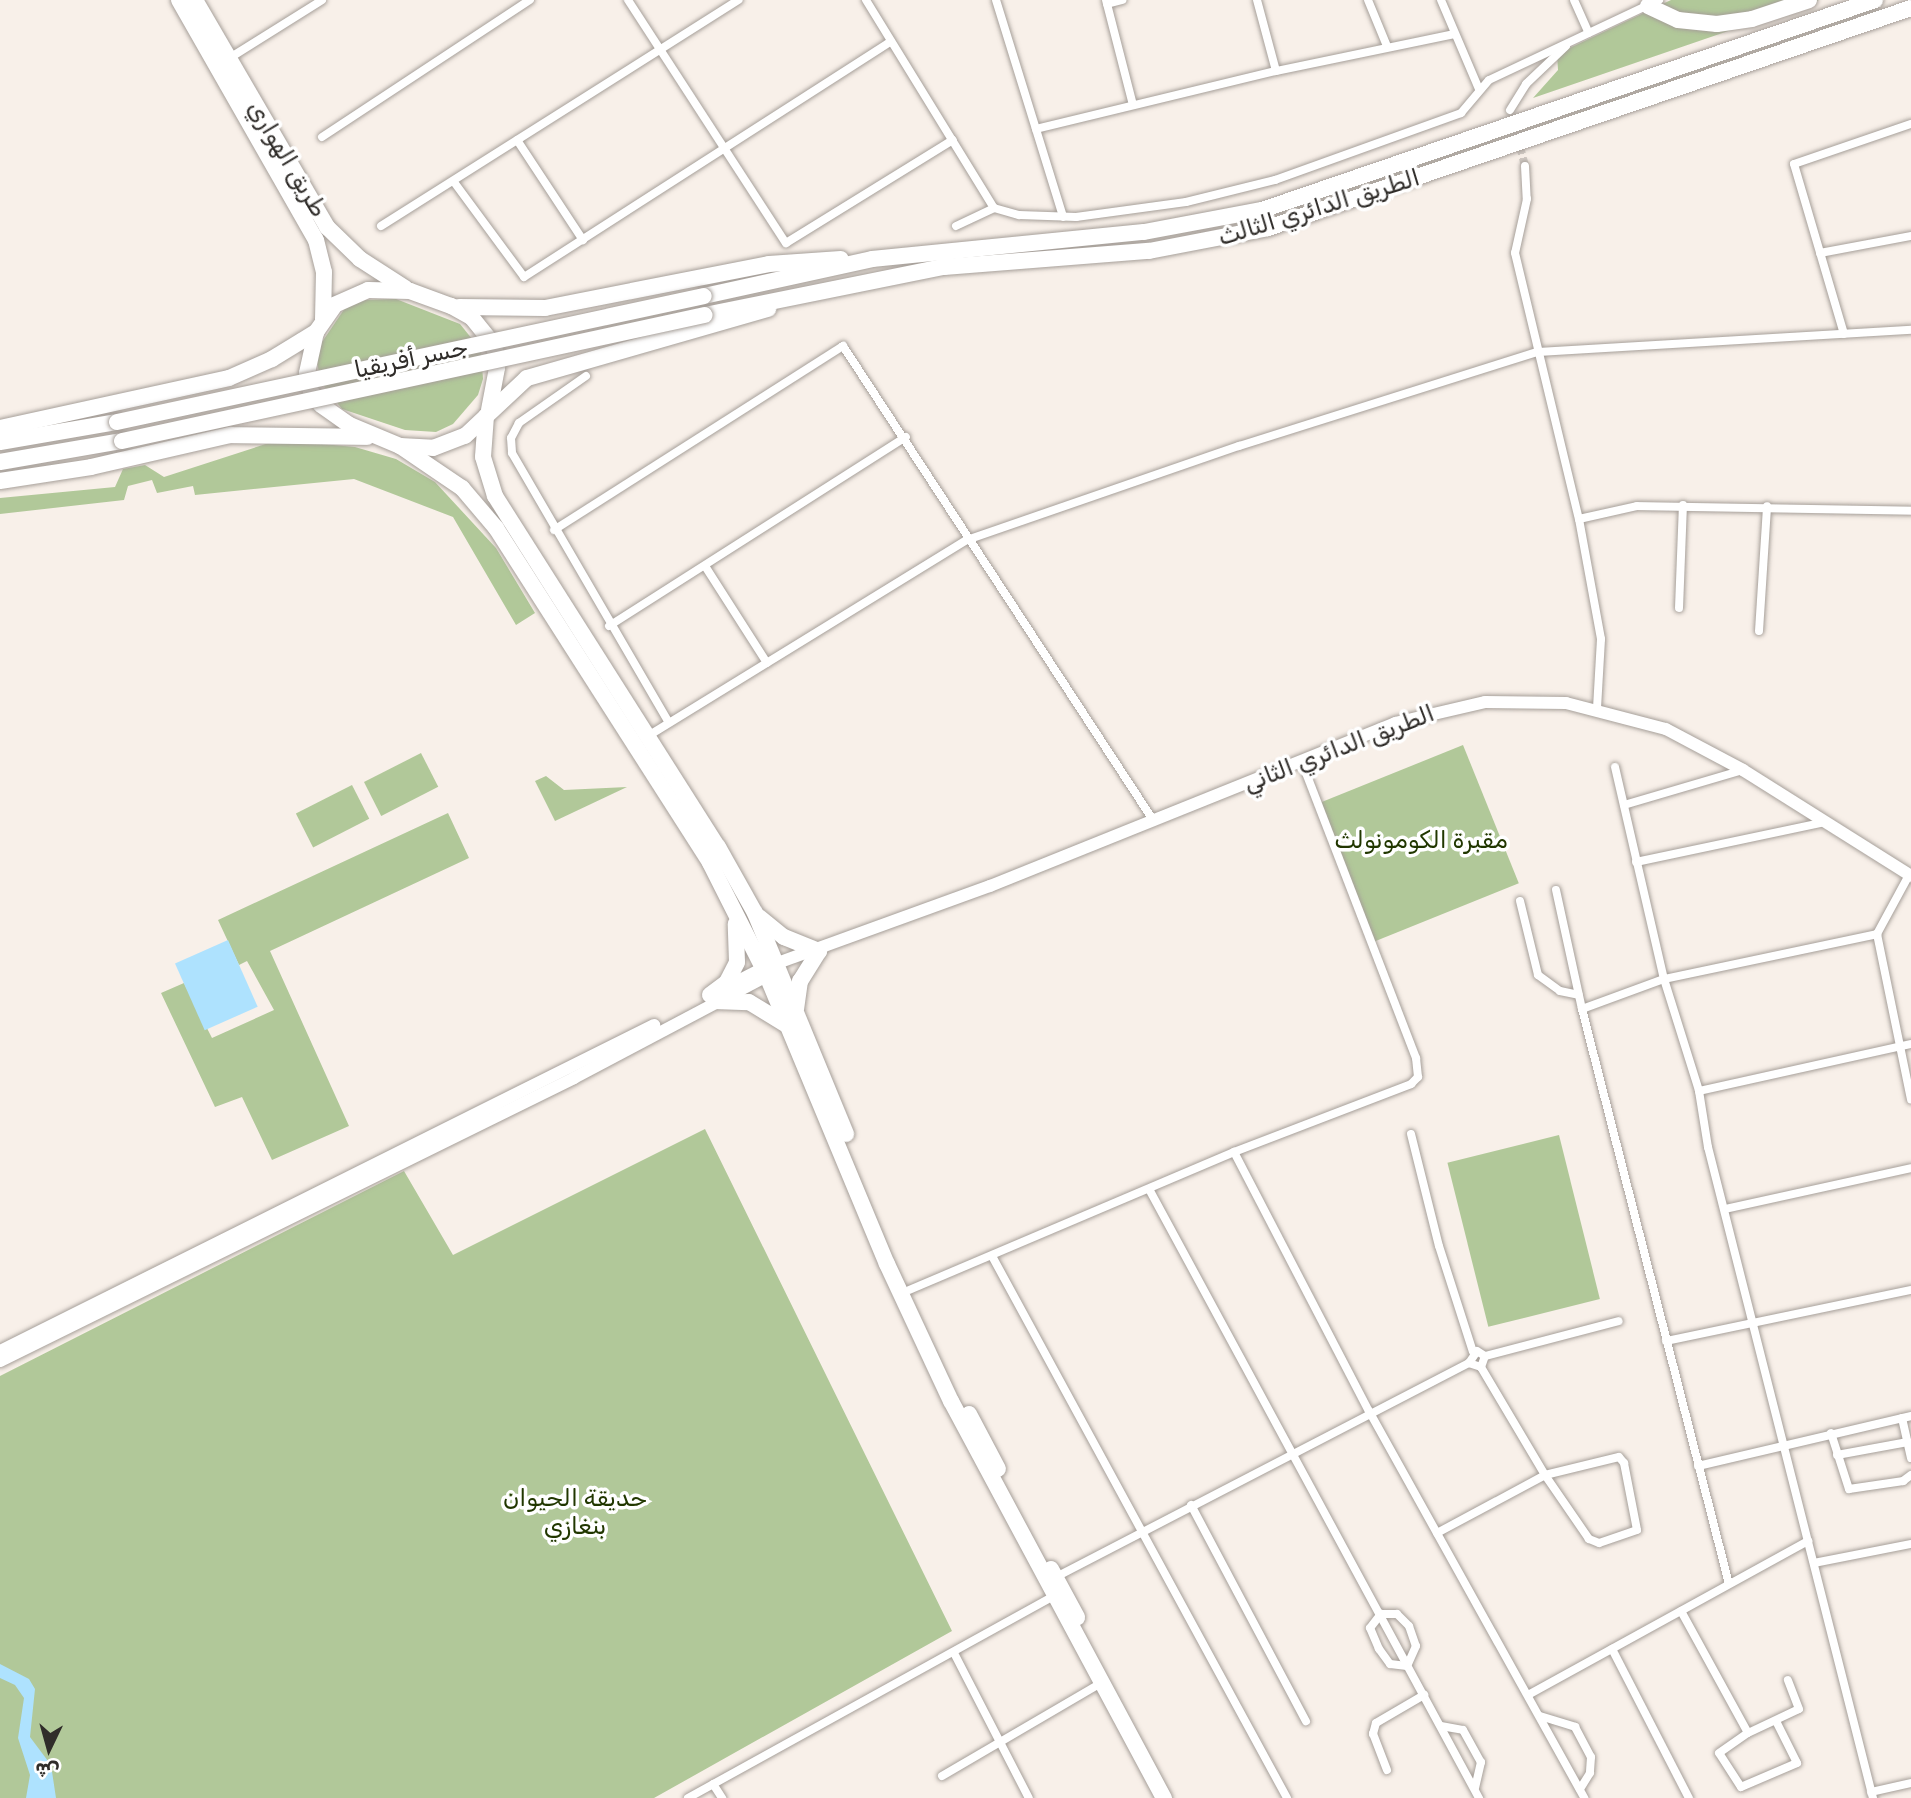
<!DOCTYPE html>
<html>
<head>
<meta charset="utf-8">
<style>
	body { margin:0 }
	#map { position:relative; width:1911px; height:1798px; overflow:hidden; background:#f8f0e9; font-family:Rubik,Vazirmatn,sans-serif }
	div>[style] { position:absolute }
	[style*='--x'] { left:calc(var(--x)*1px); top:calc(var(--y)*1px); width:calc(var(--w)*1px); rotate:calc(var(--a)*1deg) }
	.green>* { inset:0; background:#b1c899; transform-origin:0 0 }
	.water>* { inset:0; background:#aee2fe; transform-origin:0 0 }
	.street-tunnel>* { height:8px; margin-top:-4px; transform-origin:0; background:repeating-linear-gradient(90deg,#d0c9c3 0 8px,transparent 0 12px) }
	.roads { filter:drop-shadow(0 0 2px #a69f99) drop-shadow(0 0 2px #a69f99) }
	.street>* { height:8px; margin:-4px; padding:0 4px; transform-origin:4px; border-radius:4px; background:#fff }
	.secondary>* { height:12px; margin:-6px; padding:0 6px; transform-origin:6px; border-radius:6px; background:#fff }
	.primary>* { height:12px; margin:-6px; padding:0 6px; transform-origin:6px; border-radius:6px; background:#fff }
	.highway>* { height:16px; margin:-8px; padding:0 8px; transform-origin:8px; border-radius:8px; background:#fff }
	.bridges { filter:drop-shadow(0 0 2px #a69f99) drop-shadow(0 0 2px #a69f99) }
	.highway-bridge>* { height:16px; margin:-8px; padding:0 8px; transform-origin:8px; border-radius:8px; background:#fff }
	span { translate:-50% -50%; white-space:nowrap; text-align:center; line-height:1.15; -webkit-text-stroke:7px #fff; paint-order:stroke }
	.street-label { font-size:24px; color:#302d2a }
	.park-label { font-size:24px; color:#213700 }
	.north { position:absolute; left:14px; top:1714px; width:70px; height:70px; -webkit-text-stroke:5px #fff; paint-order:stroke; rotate:185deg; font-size:19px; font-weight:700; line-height:28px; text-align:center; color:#302d2a }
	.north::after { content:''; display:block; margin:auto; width:24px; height:32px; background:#302d2a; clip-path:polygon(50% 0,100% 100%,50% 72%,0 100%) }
</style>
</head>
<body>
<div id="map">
	<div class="green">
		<i style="clip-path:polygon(1671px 0,1819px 0,1533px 98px,1558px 70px,1557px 54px)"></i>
		<i style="clip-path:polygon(396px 299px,460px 324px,481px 350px,483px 379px,478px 395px,453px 424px,436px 432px,405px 430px,342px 409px,320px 381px,317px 360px,322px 342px,345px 308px,363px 300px)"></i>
		<i style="clip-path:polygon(278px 440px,355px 447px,396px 459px,435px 482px,496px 548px,535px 613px,516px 625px,453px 517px,354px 479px,195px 495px,193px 486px,157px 493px,152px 480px,128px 486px,124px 500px,0 514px,0 498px,115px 487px,123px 469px,145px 465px,164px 477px)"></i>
		<i style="left:1463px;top:745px;width:149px;height:157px;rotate:68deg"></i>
		<i style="left:421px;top:753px;width:38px;height:64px;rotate:63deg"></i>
		<i style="clip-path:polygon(546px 776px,564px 790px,627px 787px,555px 821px,535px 781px)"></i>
		<i style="left:352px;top:785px;width:38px;height:63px;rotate:63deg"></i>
		<i style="clip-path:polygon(448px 813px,469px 858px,270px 951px,349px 1126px,272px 1160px,242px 1097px,215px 1107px,161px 993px,184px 983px,212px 1038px,274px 1010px,247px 961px,239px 965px,218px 920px)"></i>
		<i style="clip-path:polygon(705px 1129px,952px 1631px,654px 1798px,0 1798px,0 1376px,404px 1171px,453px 1255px)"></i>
		<i style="left:1559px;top:1135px;width:169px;height:115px;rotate:76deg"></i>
	</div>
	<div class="water">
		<i style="left:228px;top:940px;width:73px;height:58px;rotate:66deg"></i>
		<i style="clip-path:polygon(0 1664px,29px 1679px,35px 1689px,30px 1737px,51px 1765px,56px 1798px,26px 1798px,30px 1775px,18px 1738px,24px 1698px,15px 1685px,0 1678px)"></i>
	</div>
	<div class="street-tunnel">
		<i style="--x:1514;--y:123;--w:44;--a:75.7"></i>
	</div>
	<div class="roads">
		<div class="street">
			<i style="--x:628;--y:0;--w:290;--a:57"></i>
			<i style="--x:786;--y:243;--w:196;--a:-31.7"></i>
			<i style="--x:866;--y:0;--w:244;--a:58.4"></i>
			<i style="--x:996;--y:0;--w:227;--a:72.8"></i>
			<i style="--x:1106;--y:0;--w:108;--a:75.6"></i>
			<i style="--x:1257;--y:0;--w:73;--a:75"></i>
			<i style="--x:1368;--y:0;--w:50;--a:67.6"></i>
			<i style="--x:1441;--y:0;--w:97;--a:66.9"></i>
			<i style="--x:1574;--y:0;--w:36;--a:66"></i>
			<i style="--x:1107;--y:4;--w:16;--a:-15"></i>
			<i style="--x:228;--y:59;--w:111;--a:-32.1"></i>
			<i style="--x:1510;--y:110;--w:31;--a:-58"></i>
			<i style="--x:1526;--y:84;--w:55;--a:-43.5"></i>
			<i style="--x:1036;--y:129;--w:247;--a:-13.6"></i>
			<i style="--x:1276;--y:71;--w:182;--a:-11.7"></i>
			<i style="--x:322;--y:137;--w:249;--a:-33.4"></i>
			<i style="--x:517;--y:140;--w:120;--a:56.6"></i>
			<i style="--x:1525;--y:166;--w:33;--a:87"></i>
			<i style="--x:1527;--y:199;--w:55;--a:102.5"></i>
			<i style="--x:1515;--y:253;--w:274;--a:76.5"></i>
			<i style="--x:1579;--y:519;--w:122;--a:79.6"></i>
			<i style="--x:1601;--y:639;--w:69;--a:93.3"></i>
			<i style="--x:454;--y:182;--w:118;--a:53.6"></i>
			<i style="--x:524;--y:277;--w:436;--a:-32.7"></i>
			<i style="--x:381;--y:226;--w:423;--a:-32.3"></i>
			<i style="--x:956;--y:226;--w:42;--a:-25.3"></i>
			<i style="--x:994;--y:208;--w:26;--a:16"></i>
			<i style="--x:1019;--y:215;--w:57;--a:2"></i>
			<i style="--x:1076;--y:217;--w:111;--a:-7.8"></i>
			<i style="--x:1186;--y:202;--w:92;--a:-13.9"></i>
			<i style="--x:1275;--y:180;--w:198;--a:-19.8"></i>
			<i style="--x:1461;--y:113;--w:43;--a:-49.7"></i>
			<i style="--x:1489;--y:80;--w:188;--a:-25.2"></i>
			<i style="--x:1820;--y:253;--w:93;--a:-10.6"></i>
			<i style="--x:1844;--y:334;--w:177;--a:-106.4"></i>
			<i style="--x:1794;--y:164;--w:124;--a:-18.9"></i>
			<i style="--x:586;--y:376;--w:82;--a:145"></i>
			<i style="--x:519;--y:423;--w:17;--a:118"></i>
			<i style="--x:511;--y:438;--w:15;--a:86"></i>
			<i style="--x:512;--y:453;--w:312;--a:59.8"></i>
			<i style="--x:1579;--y:519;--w:59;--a:-12.6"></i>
			<i style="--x:1637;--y:506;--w:274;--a:1"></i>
			<i style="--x:554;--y:530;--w:343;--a:-32.5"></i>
			<i style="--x:843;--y:346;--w:566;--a:56.81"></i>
			<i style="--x:705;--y:566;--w:115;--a:57.4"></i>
			<i style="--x:1679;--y:608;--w:103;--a:-87.8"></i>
			<i style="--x:609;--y:626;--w:352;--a:-32.5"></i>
			<i style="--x:1759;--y:631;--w:125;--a:-86.3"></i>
			<i style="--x:648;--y:736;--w:374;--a:-31.6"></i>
			<i style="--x:967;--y:540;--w:288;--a:-19.1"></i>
			<i style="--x:1239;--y:446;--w:313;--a:-17.5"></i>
			<i style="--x:1538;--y:352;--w:374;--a:-3.4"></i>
			<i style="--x:1615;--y:767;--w:218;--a:77"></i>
			<i style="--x:1664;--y:979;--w:117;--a:72.6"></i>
			<i style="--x:1699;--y:1091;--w:57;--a:80.9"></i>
			<i style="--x:1708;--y:1147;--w:672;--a:75.78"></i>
			<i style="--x:1624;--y:805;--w:124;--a:-16.4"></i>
			<i style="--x:1636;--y:862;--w:193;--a:-11.9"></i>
			<i style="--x:1909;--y:875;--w:67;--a:118.5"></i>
			<i style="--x:1877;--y:934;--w:169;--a:78.4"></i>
			<i style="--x:1556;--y:890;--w:122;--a:77.7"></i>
			<i style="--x:1582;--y:1009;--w:87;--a:-20.1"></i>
			<i style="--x:1664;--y:979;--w:218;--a:-11.9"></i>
			<i style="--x:1520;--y:901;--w:76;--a:76.3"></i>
			<i style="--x:1538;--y:975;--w:27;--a:36"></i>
			<i style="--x:1560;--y:991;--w:19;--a:12"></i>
			<i style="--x:1582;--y:1009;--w:593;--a:75.66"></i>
			<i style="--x:1699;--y:1091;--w:217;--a:-12.5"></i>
			<i style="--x:1411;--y:1134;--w:115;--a:76"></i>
			<i style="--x:1439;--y:1246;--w:111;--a:72.2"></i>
			<i style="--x:1234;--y:1152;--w:292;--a:62.5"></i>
			<i style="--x:1369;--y:1411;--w:443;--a:60.9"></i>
			<i style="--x:1149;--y:1189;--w:693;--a:61.55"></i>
			<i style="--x:1725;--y:1209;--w:190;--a:-12.4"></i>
			<i style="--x:992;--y:1256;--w:617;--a:61.44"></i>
			<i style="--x:909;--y:1290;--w:353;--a:-23"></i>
			<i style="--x:1234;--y:1152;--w:190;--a:-21"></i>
			<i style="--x:1411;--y:1084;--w:10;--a:-45"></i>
			<i style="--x:1418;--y:1077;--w:19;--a:-96"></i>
			<i style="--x:1416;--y:1058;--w:317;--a:-111.1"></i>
			<i style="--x:1666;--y:1341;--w:250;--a:-11.8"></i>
			<i style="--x:1485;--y:1356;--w:12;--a:110"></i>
			<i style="--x:1481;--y:1367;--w:13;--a:-162"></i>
			<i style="--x:1469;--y:1363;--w:14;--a:-56"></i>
			<i style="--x:1477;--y:1351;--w:9;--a:32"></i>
			<i style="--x:1485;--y:1356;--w:138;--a:-14.6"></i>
			<i style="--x:1902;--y:1418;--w:41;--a:77.3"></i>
			<i style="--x:1831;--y:1433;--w:59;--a:72.2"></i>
			<i style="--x:1849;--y:1489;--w:55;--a:-8.4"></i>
			<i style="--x:1903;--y:1481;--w:10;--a:-37"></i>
			<i style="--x:1837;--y:1455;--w:72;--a:-10.4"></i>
			<i style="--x:1698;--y:1466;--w:219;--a:-13.2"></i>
			<i style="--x:1191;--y:1505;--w:245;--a:62"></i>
			<i style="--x:1437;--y:1533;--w:123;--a:-28.2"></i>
			<i style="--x:1545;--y:1475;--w:76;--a:-13.7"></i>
			<i style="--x:1619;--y:1457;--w:8;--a:50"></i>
			<i style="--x:1624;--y:1463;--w:68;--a:79"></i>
			<i style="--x:1637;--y:1530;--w:40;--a:161.1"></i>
			<i style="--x:1599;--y:1543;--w:11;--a:-158"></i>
			<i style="--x:1589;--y:1539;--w:78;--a:-124.5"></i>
			<i style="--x:1545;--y:1475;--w:126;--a:-120.7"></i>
			<i style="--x:1814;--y:1563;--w:99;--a:-11.1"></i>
			<i style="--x:1056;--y:1577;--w:465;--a:-27.4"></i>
			<i style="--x:1681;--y:1611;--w:139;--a:61.2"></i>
			<i style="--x:1381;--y:1614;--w:16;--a:0"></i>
			<i style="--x:1397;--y:1614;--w:17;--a:45"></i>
			<i style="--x:1409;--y:1626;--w:21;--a:71"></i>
			<i style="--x:1416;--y:1646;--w:22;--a:114"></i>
			<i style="--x:1407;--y:1666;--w:17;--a:-173"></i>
			<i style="--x:1390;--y:1664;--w:19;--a:-126"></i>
			<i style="--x:1379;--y:1649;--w:23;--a:-113"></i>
			<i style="--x:1370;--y:1628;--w:18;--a:-52"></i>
			<i style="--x:1612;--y:1649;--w:168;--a:62.7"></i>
			<i style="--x:954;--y:1653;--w:163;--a:62.7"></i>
			<i style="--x:1528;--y:1695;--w:320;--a:-28.8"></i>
			<i style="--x:1540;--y:1716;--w:37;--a:17"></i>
			<i style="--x:1575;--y:1727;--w:34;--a:62"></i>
			<i style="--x:1591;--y:1757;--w:16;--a:94"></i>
			<i style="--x:1590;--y:1773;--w:19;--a:122"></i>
			<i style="--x:1776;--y:1721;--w:47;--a:63.4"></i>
			<i style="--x:1797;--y:1763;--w:61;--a:156.8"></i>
			<i style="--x:1741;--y:1787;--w:40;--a:-122.9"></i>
			<i style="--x:1719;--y:1753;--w:35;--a:-35"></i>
			<i style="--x:1748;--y:1733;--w:56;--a:-25.2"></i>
			<i style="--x:1799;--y:1709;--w:31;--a:-111"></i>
			<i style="--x:1441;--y:1726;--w:22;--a:10"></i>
			<i style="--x:1463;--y:1730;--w:37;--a:61"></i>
			<i style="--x:1481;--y:1762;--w:27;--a:103"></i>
			<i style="--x:1387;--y:1770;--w:39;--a:-111"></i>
			<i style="--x:1373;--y:1734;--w:11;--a:-75"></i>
			<i style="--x:1376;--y:1723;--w:56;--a:-30.3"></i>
			<i style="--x:942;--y:1776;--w:184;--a:-30.3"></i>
			<i style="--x:713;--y:1784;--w:17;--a:57"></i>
			<i style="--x:1871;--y:1792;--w:41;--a:-12.7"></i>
			<i style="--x:688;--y:1798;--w:423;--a:-28.9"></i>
		</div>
		<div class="secondary">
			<i style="--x:732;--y:984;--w:35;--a:-27"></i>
			<i style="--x:0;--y:1351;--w:731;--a:-26.49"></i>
			<i style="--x:0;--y:1361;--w:640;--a:-26.24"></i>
			<i style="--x:574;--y:1078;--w:218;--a:-27.9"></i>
		</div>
		<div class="primary">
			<i style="--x:769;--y:966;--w:235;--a:-19.9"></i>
			<i style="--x:990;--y:886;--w:437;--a:-21.9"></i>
			<i style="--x:1395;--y:723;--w:92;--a:-13.1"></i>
			<i style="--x:1485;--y:702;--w:81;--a:0.7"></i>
			<i style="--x:1566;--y:703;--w:103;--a:14.6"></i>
			<i style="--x:1666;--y:729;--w:87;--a:28"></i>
			<i style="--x:1743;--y:770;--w:199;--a:32.2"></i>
		</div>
		<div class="highway">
			<i style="--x:179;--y:0;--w:276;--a:60.3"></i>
			<i style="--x:316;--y:240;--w:33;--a:76"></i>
			<i style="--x:324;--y:272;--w:47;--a:91.2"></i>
			<i style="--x:195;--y:0;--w:263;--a:59.8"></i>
			<i style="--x:327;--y:227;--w:46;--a:44.1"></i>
			<i style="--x:360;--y:259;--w:54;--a:32.8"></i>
			<i style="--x:1648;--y:6;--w:33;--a:25"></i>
			<i style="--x:1678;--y:20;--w:39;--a:6"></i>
			<i style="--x:1717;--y:24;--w:35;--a:-8"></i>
			<i style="--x:1752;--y:19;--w:60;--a:-18.4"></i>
			<i style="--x:704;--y:296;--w:172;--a:-12.4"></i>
			<i style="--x:872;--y:259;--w:273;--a:-5.7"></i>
			<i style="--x:1144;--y:232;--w:120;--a:-10.6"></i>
			<i style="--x:1262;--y:210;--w:648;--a:-18.91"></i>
			<i style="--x:459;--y:307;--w:86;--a:0.7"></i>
			<i style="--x:545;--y:308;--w:228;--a:-11.1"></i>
			<i style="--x:769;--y:264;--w:72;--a:-4"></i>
			<i style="--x:705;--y:315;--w:244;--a:-11.4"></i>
			<i style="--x:944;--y:267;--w:206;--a:-4.5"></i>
			<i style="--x:1149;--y:251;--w:121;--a:-10.9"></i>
			<i style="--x:1268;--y:228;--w:680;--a:-18.89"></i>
			<i style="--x:489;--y:410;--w:43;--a:-79.2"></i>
			<i style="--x:497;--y:368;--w:23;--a:-97"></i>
			<i style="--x:494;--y:345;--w:36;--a:-129"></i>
			<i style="--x:471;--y:317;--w:23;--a:-151"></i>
			<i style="--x:451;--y:306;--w:44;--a:-159.9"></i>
			<i style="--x:410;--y:291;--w:42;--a:-178.6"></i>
			<i style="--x:368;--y:290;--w:36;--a:156"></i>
			<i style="--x:335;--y:305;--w:33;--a:125"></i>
			<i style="--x:316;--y:332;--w:42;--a:102.4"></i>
			<i style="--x:307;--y:373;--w:19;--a:78"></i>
			<i style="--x:311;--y:392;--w:16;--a:52"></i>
			<i style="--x:321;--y:405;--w:35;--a:35"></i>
			<i style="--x:350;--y:425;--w:54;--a:22.8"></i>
			<i style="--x:400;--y:446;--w:33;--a:3"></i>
			<i style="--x:433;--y:448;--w:34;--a:-21"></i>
			<i style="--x:465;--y:436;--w:85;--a:-43.1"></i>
			<i style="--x:527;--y:378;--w:251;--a:-16"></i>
			<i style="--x:486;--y:416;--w:41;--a:94.2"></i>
			<i style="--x:483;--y:457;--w:41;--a:72.9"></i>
			<i style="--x:495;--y:496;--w:416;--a:57.6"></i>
			<i style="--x:718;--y:847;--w:76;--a:60.7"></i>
			<i style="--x:755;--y:913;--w:239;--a:67.6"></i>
			<i style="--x:0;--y:428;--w:234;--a:-12.3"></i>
			<i style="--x:229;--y:378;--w:47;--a:-23.8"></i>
			<i style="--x:272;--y:359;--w:52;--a:-31.5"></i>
			<i style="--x:0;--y:442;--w:119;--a:-9.7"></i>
			<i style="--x:400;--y:446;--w:75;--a:34.1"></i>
			<i style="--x:462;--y:488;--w:52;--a:49.6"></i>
			<i style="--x:496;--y:528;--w:398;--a:57.4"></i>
			<i style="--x:710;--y:863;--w:127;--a:63.2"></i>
			<i style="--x:767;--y:976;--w:312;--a:67.4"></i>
			<i style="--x:887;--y:1264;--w:151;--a:65"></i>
			<i style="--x:951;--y:1401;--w:451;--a:61.8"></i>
			<i style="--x:0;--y:462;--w:124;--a:-9.8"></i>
			<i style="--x:0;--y:481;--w:92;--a:-8.7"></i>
			<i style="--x:91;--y:467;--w:143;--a:-13"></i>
			<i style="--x:230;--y:435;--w:137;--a:0.8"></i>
			<i style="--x:759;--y:917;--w:32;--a:39"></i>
			<i style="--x:784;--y:937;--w:38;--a:22"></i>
			<i style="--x:819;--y:951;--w:36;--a:122"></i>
			<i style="--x:800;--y:981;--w:28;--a:98"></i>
			<i style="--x:710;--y:995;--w:21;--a:-37"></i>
			<i style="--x:727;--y:982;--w:22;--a:-63"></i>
			<i style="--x:737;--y:962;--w:38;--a:-92"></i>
			<i style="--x:714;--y:1001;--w:35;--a:2"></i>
			<i style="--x:749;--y:1002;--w:42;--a:31.4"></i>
			<i style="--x:969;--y:1414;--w:62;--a:62.2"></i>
			<i style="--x:1051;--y:1569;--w:55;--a:61.6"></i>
		</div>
	</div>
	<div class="bridges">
		<div class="highway-bridge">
			<i style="--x:117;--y:422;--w:600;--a:-12.11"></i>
			<i style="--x:122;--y:441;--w:596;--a:-12.2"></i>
		</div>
	</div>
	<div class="street-label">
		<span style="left:287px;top:159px;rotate:59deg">طريق الهواري</span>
		<span style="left:1319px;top:208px;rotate:-17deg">الطريق الدائري الثالث</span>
		<span style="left:411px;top:359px;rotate:-12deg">جسر أفريقيا</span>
		<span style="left:1339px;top:749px;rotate:-21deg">الطريق الدائري الثاني</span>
	</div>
	<div class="park-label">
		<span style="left:1421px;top:841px">مقبرة الكومونولث</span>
		<span style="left:575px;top:1513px">حديقة الحيوان<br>بنغازي</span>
	</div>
	<div class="north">ش</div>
</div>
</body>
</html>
